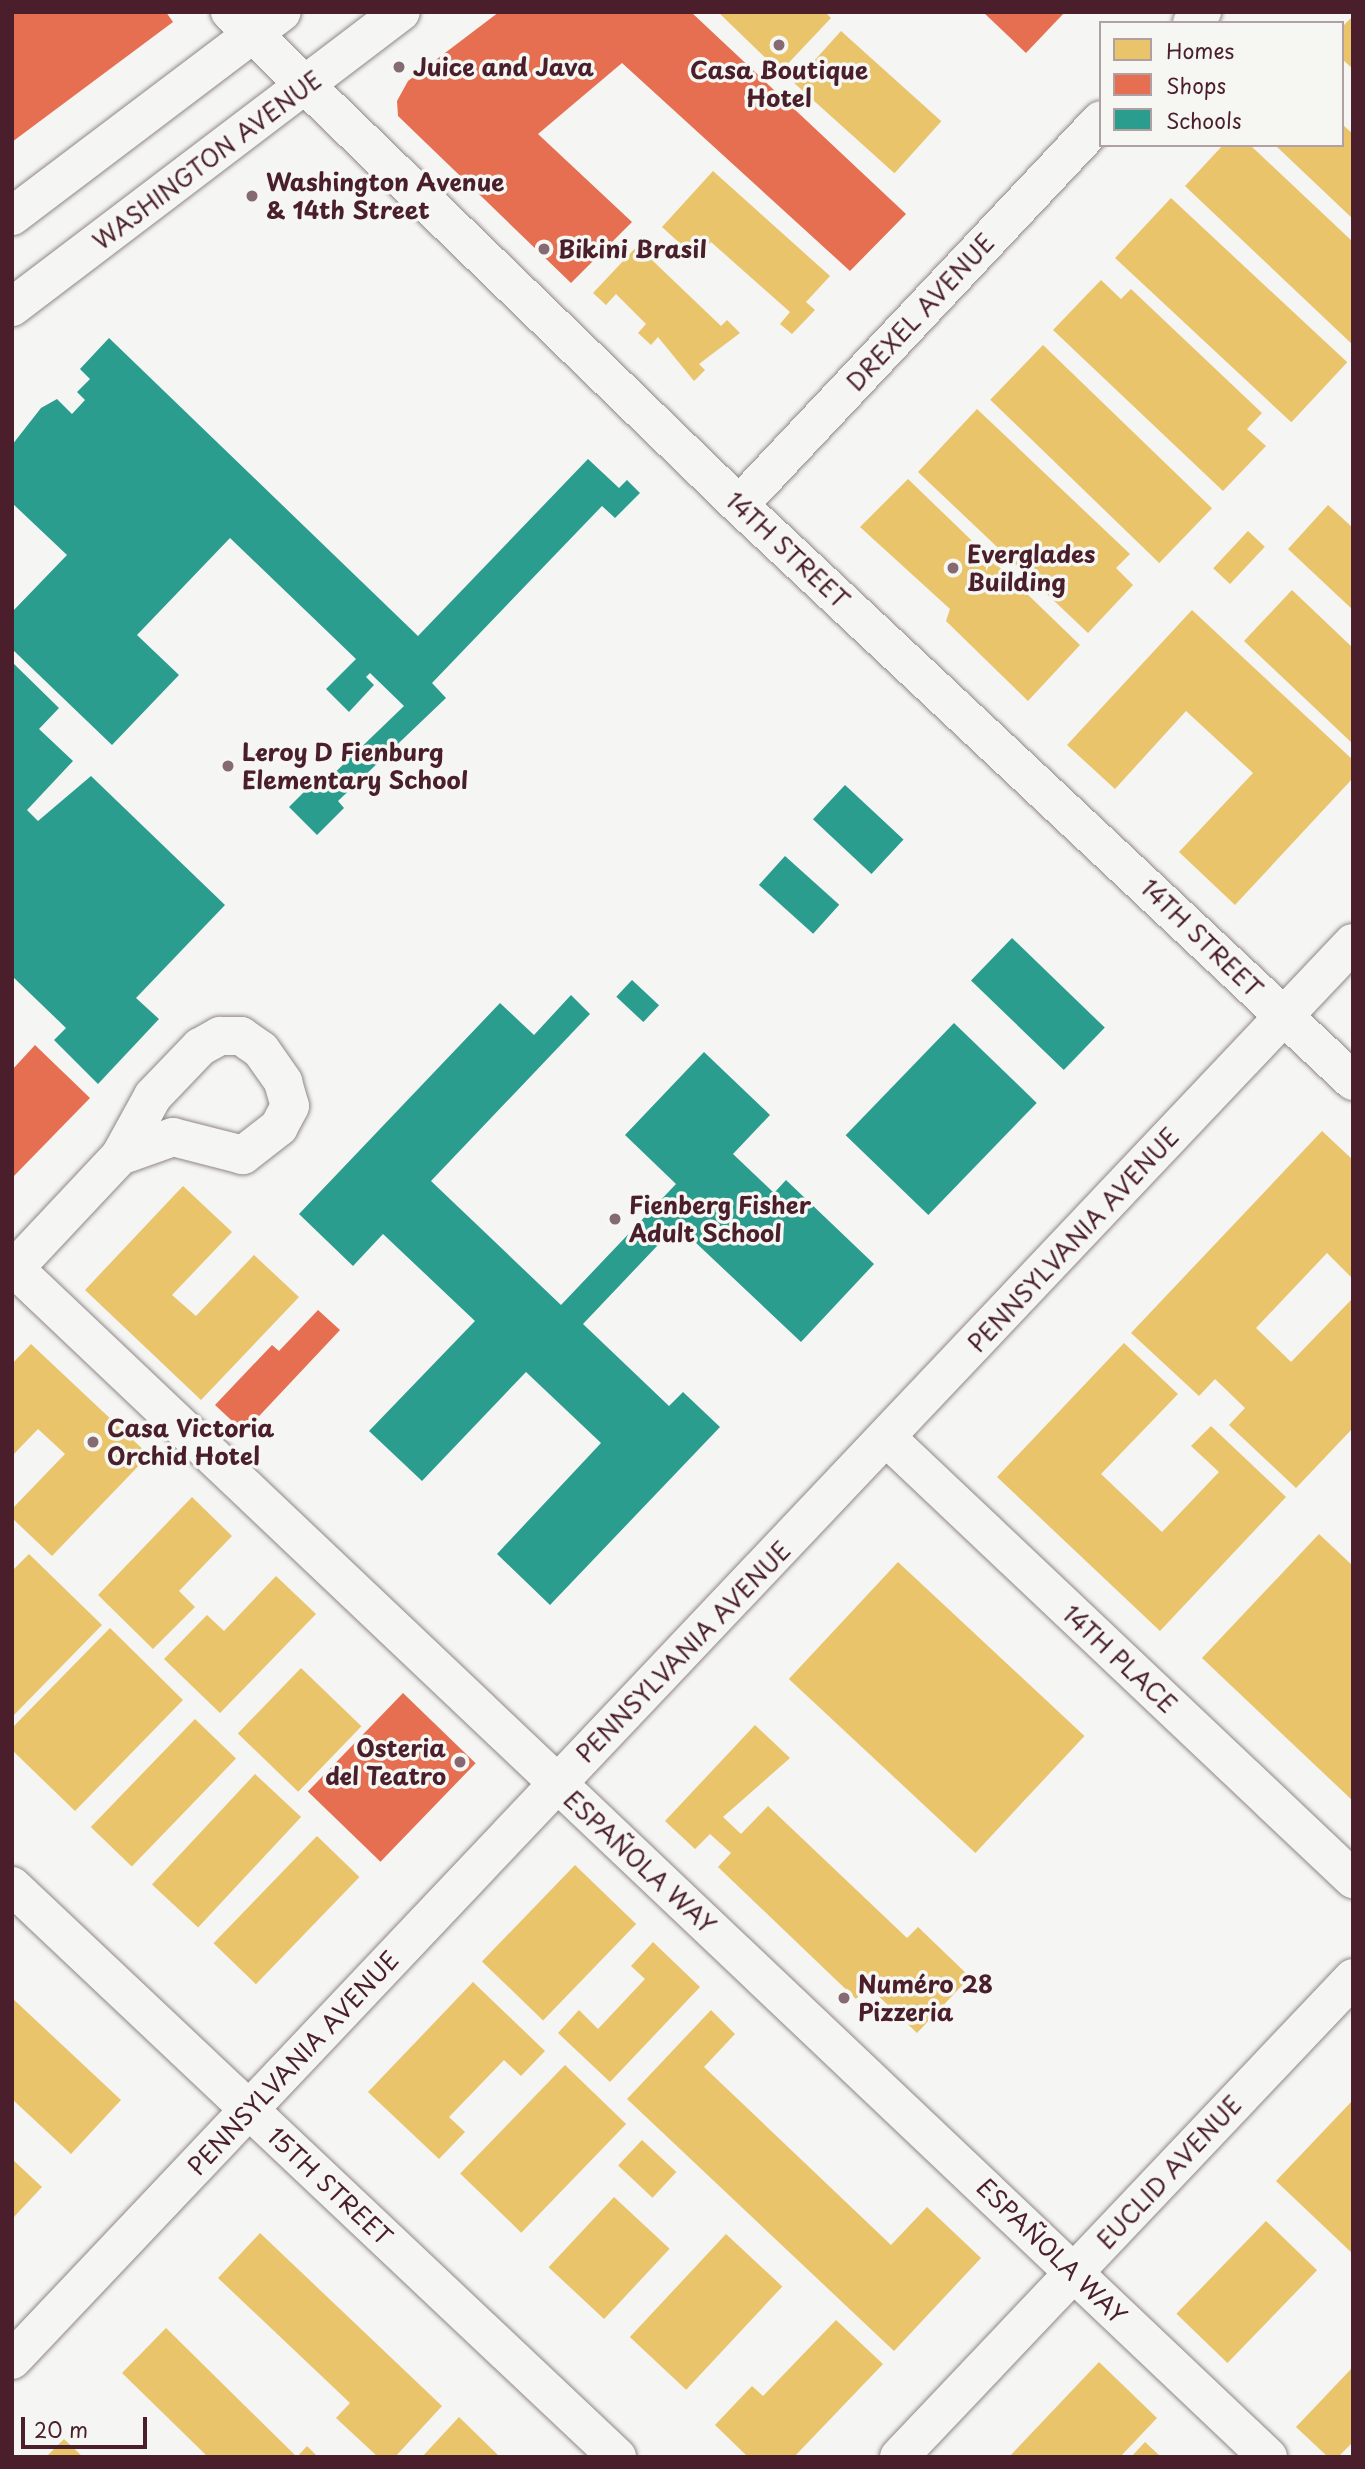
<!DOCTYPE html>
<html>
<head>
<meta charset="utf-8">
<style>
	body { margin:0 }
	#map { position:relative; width:1365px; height:2469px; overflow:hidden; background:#f5f5f3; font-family:"Playpen Sans",sans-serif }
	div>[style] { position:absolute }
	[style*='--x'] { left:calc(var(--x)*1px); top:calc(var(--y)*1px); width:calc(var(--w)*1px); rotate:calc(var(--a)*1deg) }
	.homes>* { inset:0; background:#e9c46a; transform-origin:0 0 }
	.shops>* { inset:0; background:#e76f51; transform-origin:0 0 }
	.schools>* { inset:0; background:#2a9d8f; transform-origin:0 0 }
	.roads { filter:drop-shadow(0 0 2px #8f8788) drop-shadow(0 0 2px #8f8788) }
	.street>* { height:38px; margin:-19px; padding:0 19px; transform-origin:19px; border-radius:19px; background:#f5f5f3 }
	.secondary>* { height:38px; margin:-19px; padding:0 19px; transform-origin:19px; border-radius:19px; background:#f5f5f3 }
	.dots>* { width:19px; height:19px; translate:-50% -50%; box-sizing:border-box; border:4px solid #f6f6f2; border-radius:50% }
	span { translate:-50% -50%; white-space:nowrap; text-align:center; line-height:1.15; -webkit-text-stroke:7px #f6f6f2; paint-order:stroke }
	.poi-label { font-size:24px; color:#4a1f2b; font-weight:700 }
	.left { translate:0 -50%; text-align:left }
	.right { translate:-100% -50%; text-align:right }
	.street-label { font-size:24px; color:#4a1f2b }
	.frame { position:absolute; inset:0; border:14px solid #4a1f2b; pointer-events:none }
	.legend { position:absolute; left:1099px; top:21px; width:245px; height:126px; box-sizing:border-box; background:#f6f6f2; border:2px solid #b1a0a2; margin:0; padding:9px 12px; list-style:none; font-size:21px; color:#4a1f2b }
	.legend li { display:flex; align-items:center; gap:14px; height:35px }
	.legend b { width:35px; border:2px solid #b1a0a2 }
	.scale { position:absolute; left:21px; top:2417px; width:126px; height:32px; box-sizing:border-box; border:4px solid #4a1f2b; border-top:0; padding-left:9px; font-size:21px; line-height:24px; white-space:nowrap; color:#4a1f2b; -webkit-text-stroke:5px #f6f6f2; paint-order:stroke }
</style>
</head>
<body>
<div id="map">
	<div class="homes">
		<i style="clip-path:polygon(718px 12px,825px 12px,831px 18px,780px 72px)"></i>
		<i style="clip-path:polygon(1353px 16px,1353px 69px,1342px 59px,1342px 27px)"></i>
		<i style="left:841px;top:31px;width:135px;height:70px;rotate:42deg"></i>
		<i style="clip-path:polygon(1342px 124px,1353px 134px,1353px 219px,1275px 145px,1342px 145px)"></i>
		<i style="clip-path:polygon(1223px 145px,1250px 145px,1353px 242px,1353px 345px,1185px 186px)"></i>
		<i style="clip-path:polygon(713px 171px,830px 276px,806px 302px,815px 310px,792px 334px,780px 324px,790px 312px,711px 242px,696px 258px,662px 227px)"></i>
		<i style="left:1171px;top:198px;width:241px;height:82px;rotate:43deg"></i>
		<i style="clip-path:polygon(642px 241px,658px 257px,653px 261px,721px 326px,727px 320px,740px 333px,699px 364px,705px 370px,694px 381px,658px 337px,651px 345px,638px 333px,646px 324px,616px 294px,606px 305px,593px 293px)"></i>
		<i style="clip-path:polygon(1101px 280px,1121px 299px,1131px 289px,1262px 413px,1247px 429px,1266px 446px,1223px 491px,1053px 330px)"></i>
		<i style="left:1043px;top:345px;width:235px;height:76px;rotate:44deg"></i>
		<i style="clip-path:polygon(977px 409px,1130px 554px,1116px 568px,1133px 585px,1088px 633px,918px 472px)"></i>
		<i style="clip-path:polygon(908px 479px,1080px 645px,1028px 701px,946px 621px,950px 609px,860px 527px)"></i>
		<i style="clip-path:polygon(1328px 505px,1353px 528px,1353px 610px,1288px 549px)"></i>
		<i style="left:1248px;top:531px;width:23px;height:51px;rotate:43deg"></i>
		<i style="clip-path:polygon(1292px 590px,1353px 648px,1353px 744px,1244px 641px)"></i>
		<i style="clip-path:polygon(1192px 610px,1353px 760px,1353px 778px,1235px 905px,1179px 852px,1253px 773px,1186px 711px,1115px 789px,1067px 745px)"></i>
		<i style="clip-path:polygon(1322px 1131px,1353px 1160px,1353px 1279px,1327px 1253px,1256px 1328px,1291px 1362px,1353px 1298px,1353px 1428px,1296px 1488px,1229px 1425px,1245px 1408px,1215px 1379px,1199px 1396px,1131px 1333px)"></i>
		<i style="clip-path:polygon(183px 1186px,232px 1232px,172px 1295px,196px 1316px,254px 1255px,299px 1297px,201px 1400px,85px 1290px)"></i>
		<i style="clip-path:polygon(1124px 1343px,1178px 1394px,1101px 1474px,1162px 1532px,1219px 1472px,1191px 1446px,1211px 1426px,1286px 1497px,1160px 1631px,997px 1477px)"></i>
		<i style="clip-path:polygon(31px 1344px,149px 1455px,52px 1556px,12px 1518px,12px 1509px,65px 1454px,38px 1429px,12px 1456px,12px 1364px)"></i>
		<i style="clip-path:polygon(192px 1497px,232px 1536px,179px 1591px,195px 1607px,153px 1649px,98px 1595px)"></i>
		<i style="clip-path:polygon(1319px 1534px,1353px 1566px,1353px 1801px,1202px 1658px)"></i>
		<i style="clip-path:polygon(29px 1554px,102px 1625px,12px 1717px,12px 1571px)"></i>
		<i style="left:898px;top:1562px;width:255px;height:160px;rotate:43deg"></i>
		<i style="clip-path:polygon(276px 1576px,316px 1614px,220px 1713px,164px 1659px,207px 1615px,224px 1631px)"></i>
		<i style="clip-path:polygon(110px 1628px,183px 1700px,75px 1811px,12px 1750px,12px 1728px)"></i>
		<i style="left:301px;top:1668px;width:84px;height:91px;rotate:44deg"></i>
		<i style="left:195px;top:1719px;width:57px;height:150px;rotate:44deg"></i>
		<i style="clip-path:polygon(755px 1725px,790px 1758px,723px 1817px,741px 1834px,768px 1806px,907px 1938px,918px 1927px,970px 1977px,917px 2033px,868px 1986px,856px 1999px,718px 1867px,731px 1853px,710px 1834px,695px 1849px,665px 1821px)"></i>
		<i style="left:255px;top:1774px;width:63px;height:151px;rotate:43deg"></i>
		<i style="left:317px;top:1836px;width:59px;height:149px;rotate:44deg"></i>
		<i style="left:575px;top:1865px;width:85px;height:134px;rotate:44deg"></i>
		<i style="clip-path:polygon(653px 1942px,700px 1987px,610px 2082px,558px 2033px,579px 2010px,598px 2029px,645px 1979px,631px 1966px)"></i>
		<i style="clip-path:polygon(473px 1982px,545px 2051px,521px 2076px,504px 2060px,449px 2117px,465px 2132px,439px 2159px,368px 2092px)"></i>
		<i style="clip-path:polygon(12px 1998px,121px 2100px,71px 2154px,12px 2099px)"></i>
		<i style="clip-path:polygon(711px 2010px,735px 2034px,704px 2067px,891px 2245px,927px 2207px,981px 2258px,894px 2351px,627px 2099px)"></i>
		<i style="left:565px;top:2065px;width:85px;height:151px;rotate:44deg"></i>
		<i style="clip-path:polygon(1353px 2100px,1353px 2254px,1276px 2181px)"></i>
		<i style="left:642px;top:2140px;width:47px;height:35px;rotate:43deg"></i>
		<i style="clip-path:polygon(12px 2159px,42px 2187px,12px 2219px)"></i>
		<i style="left:614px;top:2197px;width:76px;height:96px;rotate:43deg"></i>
		<i style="left:1266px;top:2221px;width:71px;height:129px;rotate:44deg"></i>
		<i style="clip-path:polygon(260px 2233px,442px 2406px,395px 2457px,378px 2457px,336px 2418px,350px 2403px,218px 2278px)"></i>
		<i style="left:726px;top:2234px;width:77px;height:141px;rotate:43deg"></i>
		<i style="clip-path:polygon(836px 2320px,883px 2364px,794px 2457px,748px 2457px,715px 2425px,752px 2386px,763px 2396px)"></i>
		<i style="clip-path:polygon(166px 2328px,297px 2457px,307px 2446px,318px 2457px,208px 2457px,122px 2373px)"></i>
		<i style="clip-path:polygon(1099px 2362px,1157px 2418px,1120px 2457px,1009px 2457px)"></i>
		<i style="clip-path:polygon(1353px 2367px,1353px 2442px,1338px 2457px,1328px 2457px,1296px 2427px)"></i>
		<i style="clip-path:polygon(459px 2417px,500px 2457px,422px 2457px)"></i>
		<i style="clip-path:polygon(64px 2439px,83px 2457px,46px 2457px)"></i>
		<i style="clip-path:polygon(1145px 2442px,1161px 2457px,1131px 2457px)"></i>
	</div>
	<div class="shops">
		<i style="clip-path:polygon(12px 12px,166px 12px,173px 22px,12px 142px)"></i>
		<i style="clip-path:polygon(499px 12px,691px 12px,906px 214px,850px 271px,622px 63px,538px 134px,632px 222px,571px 283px,398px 116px,397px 101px,408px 81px)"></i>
		<i style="clip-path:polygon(983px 12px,1065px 12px,1026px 53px)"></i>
		<i style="clip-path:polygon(35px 1045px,90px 1098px,12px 1178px,12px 1070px)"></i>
		<i style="clip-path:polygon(318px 1310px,340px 1330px,244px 1432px,215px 1405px,272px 1345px,279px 1351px)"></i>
		<i style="left:403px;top:1693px;width:101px;height:137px;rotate:44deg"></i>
	</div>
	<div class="schools">
		<i style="clip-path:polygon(109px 338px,418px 636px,588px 459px,619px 488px,627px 480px,640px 493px,615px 518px,602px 506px,432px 683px,446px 698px,338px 801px,344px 808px,317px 835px,289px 807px,317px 779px,322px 785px,404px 706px,370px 673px,366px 677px,374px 685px,349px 712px,326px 689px,356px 659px,230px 538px,137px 635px,179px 675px,112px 745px,12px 649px,12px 612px,67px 555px,12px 503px,12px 445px,41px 408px,57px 399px,72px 414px,85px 400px,77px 392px,90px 379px,80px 369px)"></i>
		<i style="clip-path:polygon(12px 662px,59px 708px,39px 729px,73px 761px,27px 810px,38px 821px,91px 776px,225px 905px,136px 998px,159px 1019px,98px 1084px,54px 1040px,66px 1028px,12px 976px)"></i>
		<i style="left:845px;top:785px;width:80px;height:47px;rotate:43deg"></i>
		<i style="left:785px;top:856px;width:73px;height:39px;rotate:42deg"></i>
		<i style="left:1012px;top:938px;width:129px;height:59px;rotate:44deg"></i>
		<i style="left:632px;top:980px;width:37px;height:23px;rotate:43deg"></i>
		<i style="clip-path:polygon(571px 995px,590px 1014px,431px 1181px,561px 1305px,676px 1184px,625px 1135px,704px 1052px,770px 1115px,733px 1154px,774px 1193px,786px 1180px,874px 1264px,801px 1342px,677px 1225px,583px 1324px,669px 1406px,683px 1392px,720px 1427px,550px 1605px,497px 1554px,601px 1443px,526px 1372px,422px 1481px,369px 1431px,475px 1321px,383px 1234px,353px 1266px,299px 1214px,500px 1003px,534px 1035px)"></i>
		<i style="left:954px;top:1023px;width:115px;height:156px;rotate:44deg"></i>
	</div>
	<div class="roads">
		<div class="street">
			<i style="--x:230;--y:12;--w:709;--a:44.09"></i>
			<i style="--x:739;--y:505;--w:842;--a:43.17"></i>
			<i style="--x:1192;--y:23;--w:15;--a:-48"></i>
			<i style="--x:739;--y:505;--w:528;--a:-46.76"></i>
			<i style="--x:12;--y:1266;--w:1731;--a:43.48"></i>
			<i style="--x:12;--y:1271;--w:158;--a:-46.8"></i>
			<i style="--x:120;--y:1156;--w:68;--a:-61.2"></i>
			<i style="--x:153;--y:1096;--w:68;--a:-46.2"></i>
			<i style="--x:200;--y:1047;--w:23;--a:-29"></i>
			<i style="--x:220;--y:1036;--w:21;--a:0"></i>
			<i style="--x:241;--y:1036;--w:24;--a:35"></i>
			<i style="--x:261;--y:1050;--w:39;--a:55"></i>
			<i style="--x:283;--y:1082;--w:25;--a:74"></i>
			<i style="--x:290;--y:1106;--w:24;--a:118"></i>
			<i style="--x:279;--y:1127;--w:46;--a:142.1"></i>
			<i style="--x:243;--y:1155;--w:72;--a:-165.6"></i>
			<i style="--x:173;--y:1137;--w:56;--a:160.3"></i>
			<i style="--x:887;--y:1438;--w:642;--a:43.42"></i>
			<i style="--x:12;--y:1886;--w:832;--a:43.34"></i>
			<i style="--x:12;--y:2360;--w:1951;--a:-46.58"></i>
			<i style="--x:899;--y:2457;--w:660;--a:-46.53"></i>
		</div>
		<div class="secondary">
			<i style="--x:12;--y:216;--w:338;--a:-37.1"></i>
			<i style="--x:12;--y:307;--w:488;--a:-37.2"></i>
		</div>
	</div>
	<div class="dots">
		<i style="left:779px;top:45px;background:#866a71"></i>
		<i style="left:399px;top:67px;background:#866a71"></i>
		<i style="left:252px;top:196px;background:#866a71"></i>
		<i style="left:544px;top:249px;background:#866a71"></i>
		<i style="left:953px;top:568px;background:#866a71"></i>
		<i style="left:228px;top:766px;background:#866a71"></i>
		<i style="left:615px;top:1219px;background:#866a71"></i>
		<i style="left:93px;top:1442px;background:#866a71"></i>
		<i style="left:460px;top:1762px;background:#866a71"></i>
		<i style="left:844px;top:1998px;background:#866a71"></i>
	</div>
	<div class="poi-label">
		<span class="left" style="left:413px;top:67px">Juice and Java</span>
		<span style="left:779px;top:84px">Casa Boutique<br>Hotel</span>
		<span class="left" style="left:266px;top:196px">Washington Avenue<br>&amp; 14th Street</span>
		<span class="left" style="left:558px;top:249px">Bikini Brasil</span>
		<span class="left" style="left:967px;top:568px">Everglades<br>Building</span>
		<span class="left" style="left:242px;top:766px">Leroy D Fienburg<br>Elementary School</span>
		<span class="left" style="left:629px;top:1219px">Fienberg Fisher<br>Adult School</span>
		<span class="left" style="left:107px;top:1442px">Casa Victoria<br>Orchid Hotel</span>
		<span class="right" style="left:446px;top:1762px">Osteria<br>del Teatro</span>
		<span class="left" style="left:858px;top:1998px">Numéro 28<br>Pizzeria</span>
	</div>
	<div class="street-label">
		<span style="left:207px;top:160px;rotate:-37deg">WASHINGTON AVENUE</span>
		<span style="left:920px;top:312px;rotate:-47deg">DREXEL AVENUE</span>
		<span style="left:788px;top:550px;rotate:43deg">14TH STREET</span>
		<span style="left:1202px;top:938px;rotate:44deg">14TH STREET</span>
		<span style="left:1073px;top:1240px;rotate:-47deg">PENNSYLVANIA AVENUE</span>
		<span style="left:683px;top:1652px;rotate:-46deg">PENNSYLVANIA AVENUE</span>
		<span style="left:1120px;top:1659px;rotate:43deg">14TH PLACE</span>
		<span style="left:640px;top:1862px;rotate:43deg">ESPAÑOLA WAY</span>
		<span style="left:293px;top:2063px;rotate:-47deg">PENNSYLVANIA AVENUE</span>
		<span style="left:1169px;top:2172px;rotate:-47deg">EUCLID AVENUE</span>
		<span style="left:330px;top:2186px;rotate:43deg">15TH STREET</span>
		<span style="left:1052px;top:2251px;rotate:44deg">ESPAÑOLA WAY</span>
	</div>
	<div class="frame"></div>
	<ul class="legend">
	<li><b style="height:19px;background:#e9c46a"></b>Homes</li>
	<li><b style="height:19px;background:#e76f51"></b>Shops</li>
	<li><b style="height:19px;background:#2a9d8f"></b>Schools</li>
	</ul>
	<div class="scale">20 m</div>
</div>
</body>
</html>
